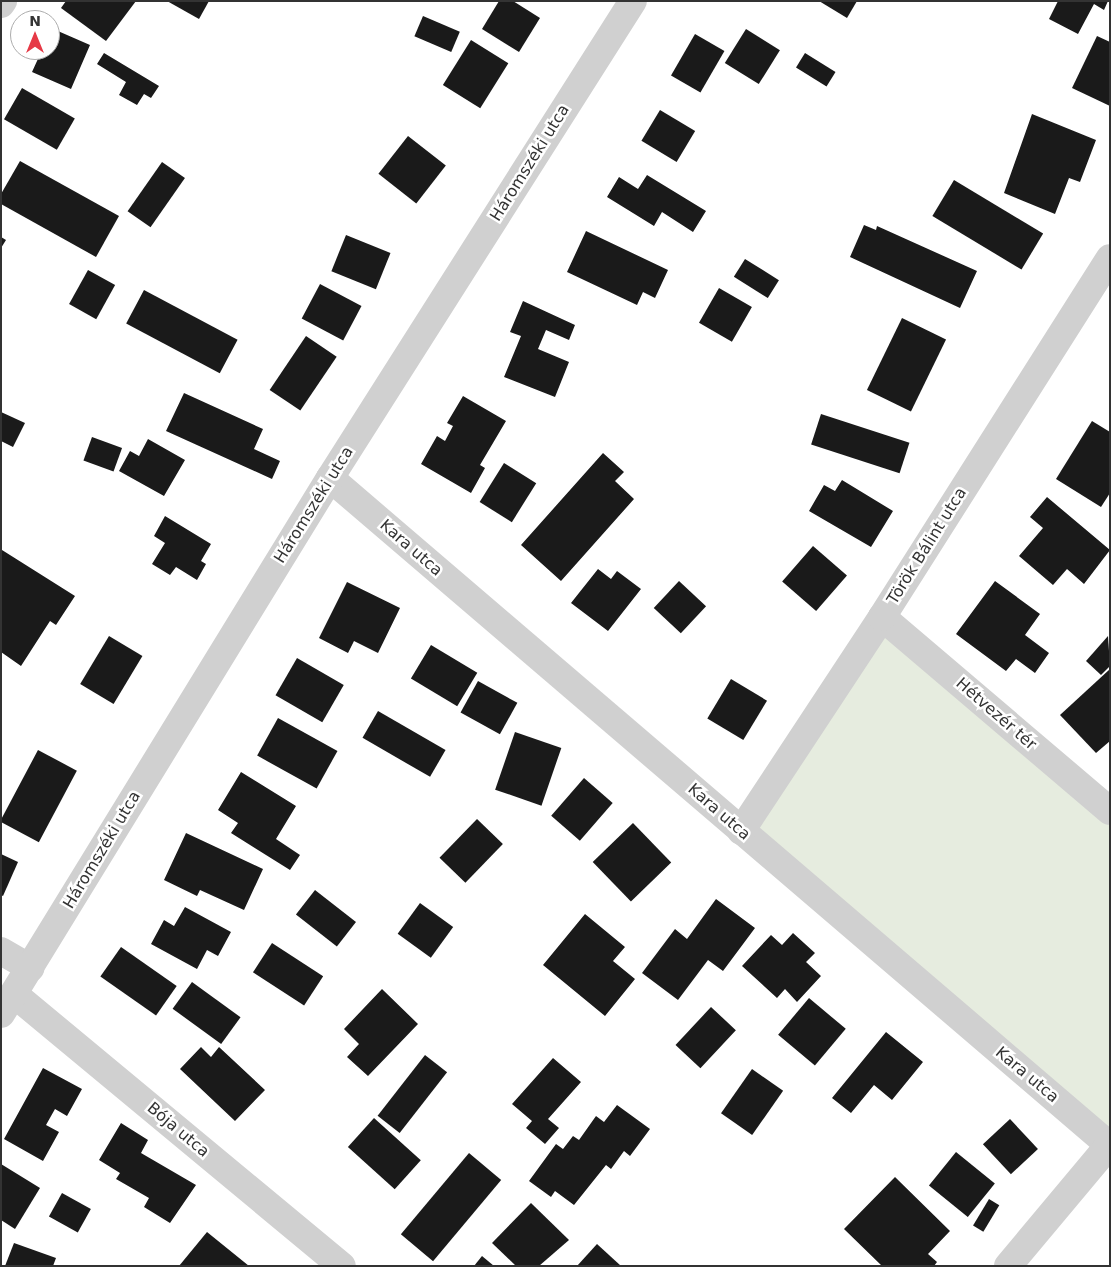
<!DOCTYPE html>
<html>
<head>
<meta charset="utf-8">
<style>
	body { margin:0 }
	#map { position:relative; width:1111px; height:1267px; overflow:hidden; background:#fff; font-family:"DejaVu Sans",sans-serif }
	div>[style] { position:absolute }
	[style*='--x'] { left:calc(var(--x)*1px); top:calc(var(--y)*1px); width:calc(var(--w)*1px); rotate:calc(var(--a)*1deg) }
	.green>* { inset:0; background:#e6ecdf }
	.building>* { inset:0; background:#1a1a1a; transform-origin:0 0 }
	.minor>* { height:28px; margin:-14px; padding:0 14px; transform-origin:14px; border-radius:14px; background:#d0d0d0 }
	span { translate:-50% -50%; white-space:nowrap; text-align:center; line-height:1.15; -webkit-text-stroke:5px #fff; paint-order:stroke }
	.street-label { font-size:16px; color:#333 }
	.frame { position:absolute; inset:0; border:2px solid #333; pointer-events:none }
	.north { position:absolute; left:10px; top:10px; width:50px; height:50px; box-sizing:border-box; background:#fff; border:1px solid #adadad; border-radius:50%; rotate:0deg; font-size:14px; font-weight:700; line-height:20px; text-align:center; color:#333 }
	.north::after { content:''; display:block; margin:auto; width:18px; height:22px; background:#e63946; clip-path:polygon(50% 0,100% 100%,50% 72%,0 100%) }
</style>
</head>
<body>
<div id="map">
	<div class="green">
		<i style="clip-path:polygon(882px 617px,1110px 811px,1110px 1144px,741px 831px)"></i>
	</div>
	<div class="building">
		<i style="clip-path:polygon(66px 1px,136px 1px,106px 41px,61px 8px)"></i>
		<i style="clip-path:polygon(167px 1px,209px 1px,199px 19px)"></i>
		<i style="clip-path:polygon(499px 1px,513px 1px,540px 18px,519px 52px,482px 29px)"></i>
		<i style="clip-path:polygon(819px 1px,857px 1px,847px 18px)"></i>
		<i style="clip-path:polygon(1058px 1px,1108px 1px,1104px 10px,1094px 4px,1078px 34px,1049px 19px)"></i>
		<i style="left:423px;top:16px;width:40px;height:22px;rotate:23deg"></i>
		<i style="clip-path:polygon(51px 28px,90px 45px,71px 89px,32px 72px,42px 50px,50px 50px)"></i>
		<i style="left:746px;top:29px;width:40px;height:40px;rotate:32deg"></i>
		<i style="left:695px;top:34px;width:34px;height:48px;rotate:30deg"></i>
		<i style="clip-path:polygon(1097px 36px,1110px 42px,1110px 106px,1072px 88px)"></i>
		<i style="left:471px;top:40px;width:44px;height:53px;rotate:32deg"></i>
		<i style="clip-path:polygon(104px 53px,159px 86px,151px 98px,144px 94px,137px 105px,119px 95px,126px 82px,97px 64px)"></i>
		<i style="left:805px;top:53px;width:36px;height:17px;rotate:32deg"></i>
		<i style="left:22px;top:88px;width:61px;height:36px;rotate:30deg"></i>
		<i style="left:660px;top:110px;width:41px;height:36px;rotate:31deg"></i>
		<i style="clip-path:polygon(1032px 114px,1096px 140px,1080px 182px,1069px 178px,1055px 214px,1004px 193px)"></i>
		<i style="left:408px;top:136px;width:48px;height:48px;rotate:38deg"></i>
		<i style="clip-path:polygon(20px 161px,119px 216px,96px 257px,1px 204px,1px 194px)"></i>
		<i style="left:162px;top:162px;width:28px;height:60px;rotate:35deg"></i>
		<i style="clip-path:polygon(647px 175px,706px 211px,693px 232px,662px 212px,654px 226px,607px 197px,619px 177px,638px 189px)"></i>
		<i style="left:954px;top:180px;width:104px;height:42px;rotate:31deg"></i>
		<i style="clip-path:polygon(864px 225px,876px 230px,877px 226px,977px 271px,960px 308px,850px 257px)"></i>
		<i style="clip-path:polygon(586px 231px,668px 270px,655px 298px,643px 292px,637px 305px,567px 272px)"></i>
		<i style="left:346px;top:235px;width:48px;height:39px;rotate:22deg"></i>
		<i style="clip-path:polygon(1px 237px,6px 240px,1px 248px)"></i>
		<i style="left:745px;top:259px;width:40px;height:21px;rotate:32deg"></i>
		<i style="left:88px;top:270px;width:31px;height:39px;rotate:29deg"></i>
		<i style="left:320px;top:284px;width:47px;height:39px;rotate:28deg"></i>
		<i style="left:719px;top:288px;width:38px;height:40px;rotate:30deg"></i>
		<i style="left:144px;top:290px;width:106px;height:38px;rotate:28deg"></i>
		<i style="clip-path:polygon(523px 301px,575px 325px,569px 340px,546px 330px,538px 349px,569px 362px,555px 397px,504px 377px,521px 336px,510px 332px)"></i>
		<i style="left:902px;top:318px;width:49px;height:80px;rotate:26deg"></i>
		<i style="left:306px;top:336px;width:37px;height:65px;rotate:34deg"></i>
		<i style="clip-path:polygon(184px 393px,263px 429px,254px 449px,280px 461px,272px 479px,166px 431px)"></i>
		<i style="clip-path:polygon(463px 396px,506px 421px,480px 465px,485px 468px,471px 493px,421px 464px,437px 436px,445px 441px,453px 426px,447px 423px)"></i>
		<i style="clip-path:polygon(1px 412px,25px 423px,13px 447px,1px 441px)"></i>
		<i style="left:821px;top:414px;width:93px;height:32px;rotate:18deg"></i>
		<i style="clip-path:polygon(1092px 421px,1110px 432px,1110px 493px,1101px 507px,1056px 479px)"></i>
		<i style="left:92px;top:437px;width:32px;height:25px;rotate:20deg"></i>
		<i style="clip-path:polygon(148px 439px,185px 460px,164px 496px,119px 471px,130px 451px,139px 456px)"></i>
		<i style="clip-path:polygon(603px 453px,624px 472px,615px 481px,634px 499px,561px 581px,521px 545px)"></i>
		<i style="left:504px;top:463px;width:38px;height:46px;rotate:32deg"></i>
		<i style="clip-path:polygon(842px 480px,893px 511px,871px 547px,809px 511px,824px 485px,835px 491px)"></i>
		<i style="clip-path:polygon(1047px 497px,1110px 550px,1084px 584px,1067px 569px,1053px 585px,1019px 556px,1043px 528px,1030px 517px)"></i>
		<i style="clip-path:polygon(165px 516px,211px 544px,201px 561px,206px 564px,197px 580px,176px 567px,170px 575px,152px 564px,165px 543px,154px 536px)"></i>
		<i style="left:813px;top:546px;width:45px;height:47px;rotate:41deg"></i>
		<i style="clip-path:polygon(2px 550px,75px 596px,56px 625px,50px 621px,21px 666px,1px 652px)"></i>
		<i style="clip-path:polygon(598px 569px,611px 579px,617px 571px,641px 589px,608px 631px,571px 603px)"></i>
		<i style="left:679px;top:581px;width:37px;height:37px;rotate:43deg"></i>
		<i style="clip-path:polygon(995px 581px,1040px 614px,1025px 635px,1049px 653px,1035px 673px,1016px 659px,1006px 671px,956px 634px)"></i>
		<i style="clip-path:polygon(347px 582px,400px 608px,378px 653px,354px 641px,348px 653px,319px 638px)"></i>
		<i style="left:109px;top:636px;width:39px;height:56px;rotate:31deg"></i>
		<i style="clip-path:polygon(1108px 636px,1110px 666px,1101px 675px,1086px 661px)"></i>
		<i style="left:431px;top:645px;width:54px;height:39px;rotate:31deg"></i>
		<i style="left:297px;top:658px;width:54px;height:43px;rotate:30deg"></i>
		<i style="clip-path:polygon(1110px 669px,1110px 741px,1096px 753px,1060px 715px)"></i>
		<i style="left:731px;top:679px;width:42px;height:46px;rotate:31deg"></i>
		<i style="left:478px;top:681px;width:45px;height:36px;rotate:29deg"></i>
		<i style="left:378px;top:711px;width:78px;height:31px;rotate:30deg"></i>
		<i style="left:278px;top:718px;width:68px;height:43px;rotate:29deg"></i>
		<i style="left:515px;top:732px;width:49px;height:61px;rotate:19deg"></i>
		<i style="left:38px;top:750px;width:44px;height:81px;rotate:28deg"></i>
		<i style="clip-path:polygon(241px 772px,296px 806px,276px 839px,300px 855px,290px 870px,231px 833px,238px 823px,218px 810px)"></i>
		<i style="left:584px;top:778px;width:38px;height:50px;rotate:41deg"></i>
		<i style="left:477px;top:819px;width:36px;height:54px;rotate:44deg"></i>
		<i style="left:633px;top:823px;width:55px;height:56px;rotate:46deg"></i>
		<i style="clip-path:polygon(186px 833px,263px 869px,244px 910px,200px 890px,197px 896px,164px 880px)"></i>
		<i style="clip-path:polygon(1px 854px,18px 862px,3px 896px,1px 895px)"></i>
		<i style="left:315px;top:890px;width:52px;height:31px;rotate:38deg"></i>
		<i style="clip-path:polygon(716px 899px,755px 928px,723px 971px,708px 960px,678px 1000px,642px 973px,675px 929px,687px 939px)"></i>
		<i style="left:420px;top:903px;width:41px;height:38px;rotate:36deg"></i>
		<i style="clip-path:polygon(185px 907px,231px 932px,218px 956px,207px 950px,197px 969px,151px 944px,164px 920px,174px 926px)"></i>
		<i style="clip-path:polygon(585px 914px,625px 947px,613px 961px,635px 979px,605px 1016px,543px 965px)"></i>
		<i style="clip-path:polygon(793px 933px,815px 953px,806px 962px,821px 976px,797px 1002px,785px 989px,777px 998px,742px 966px,771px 935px,782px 945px)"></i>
		<i style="left:272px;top:943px;width:61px;height:35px;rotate:33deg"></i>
		<i style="left:121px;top:947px;width:68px;height:36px;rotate:35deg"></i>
		<i style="left:192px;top:982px;width:60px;height:33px;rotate:36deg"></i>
		<i style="clip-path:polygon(382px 989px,418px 1024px,368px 1076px,347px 1057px,359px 1044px,344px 1029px)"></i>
		<i style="left:809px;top:998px;width:48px;height:48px;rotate:40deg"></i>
		<i style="left:711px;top:1007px;width:34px;height:52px;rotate:43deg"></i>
		<i style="clip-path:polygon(886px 1032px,923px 1062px,892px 1100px,874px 1085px,851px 1113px,832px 1098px)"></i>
		<i style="clip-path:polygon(201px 1047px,211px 1057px,219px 1047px,265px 1090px,235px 1121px,180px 1069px)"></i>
		<i style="left:425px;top:1055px;width:28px;height:77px;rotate:38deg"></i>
		<i style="clip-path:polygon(553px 1058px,581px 1082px,548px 1119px,559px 1128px,545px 1144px,526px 1128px,532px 1121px,512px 1104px)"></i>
		<i style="clip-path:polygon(43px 1068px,82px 1089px,67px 1116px,55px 1109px,46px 1125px,59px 1132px,43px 1161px,4px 1139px)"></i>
		<i style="left:752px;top:1069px;width:38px;height:54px;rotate:35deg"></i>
		<i style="clip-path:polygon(617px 1105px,650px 1129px,630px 1156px,624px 1151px,611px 1169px,606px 1165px,574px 1205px,555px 1191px,551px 1197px,529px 1181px,556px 1144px,563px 1149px,573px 1136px,579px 1140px,596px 1116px,604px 1122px)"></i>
		<i style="left:374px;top:1118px;width:63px;height:39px;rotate:42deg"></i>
		<i style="left:1010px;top:1119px;width:41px;height:37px;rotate:47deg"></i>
		<i style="clip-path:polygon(121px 1123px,148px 1140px,141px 1153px,196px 1185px,170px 1223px,144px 1207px,149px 1198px,116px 1179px,120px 1173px,99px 1160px)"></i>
		<i style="left:956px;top:1152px;width:50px;height:43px;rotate:39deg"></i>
		<i style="left:469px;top:1153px;width:42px;height:106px;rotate:40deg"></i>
		<i style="clip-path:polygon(1px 1164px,40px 1188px,15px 1229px,1px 1220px)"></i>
		<i style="clip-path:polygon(895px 1177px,950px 1231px,928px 1254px,937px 1262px,934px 1266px,882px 1266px,844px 1229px)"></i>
		<i style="left:62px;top:1193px;width:33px;height:27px;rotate:29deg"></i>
		<i style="left:989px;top:1199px;width:12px;height:31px;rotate:31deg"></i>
		<i style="clip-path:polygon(531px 1203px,569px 1240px,539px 1266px,516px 1266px,492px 1243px)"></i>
		<i style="clip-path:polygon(207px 1232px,249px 1266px,179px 1266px)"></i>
		<i style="clip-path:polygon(14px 1243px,56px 1258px,53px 1266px,5px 1266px)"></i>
		<i style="clip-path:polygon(597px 1244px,621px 1266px,577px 1266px)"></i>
		<i style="clip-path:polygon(482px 1256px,494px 1266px,474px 1266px)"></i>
	</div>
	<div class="minor">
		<i style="--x:1;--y:4;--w:4;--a:-56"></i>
		<i style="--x:330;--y:478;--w:1026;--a:40.57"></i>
		<i style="--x:882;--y:617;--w:299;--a:40.4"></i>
		<i style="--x:741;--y:831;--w:256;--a:-56.6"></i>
		<i style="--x:882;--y:617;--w:425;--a:-57.6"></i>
		<i style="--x:1;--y:951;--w:34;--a:30"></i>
		<i style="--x:14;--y:994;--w:426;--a:39.7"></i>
		<i style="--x:1;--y:1014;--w:629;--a:-58.46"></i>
		<i style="--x:330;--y:478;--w:565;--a:-57.58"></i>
		<i style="--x:1008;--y:1266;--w:159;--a:-50.1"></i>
	</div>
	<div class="street-label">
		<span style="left:530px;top:163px;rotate:-58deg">Háromszéki utca</span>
		<span style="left:314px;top:505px;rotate:-58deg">Háromszéki utca</span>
		<span style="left:927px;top:546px;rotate:-58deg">Török Bálint utca</span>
		<span style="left:411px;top:548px;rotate:41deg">Kara utca</span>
		<span style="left:996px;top:714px;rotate:41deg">Hétvezér tér</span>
		<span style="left:719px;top:812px;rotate:41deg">Kara utca</span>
		<span style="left:102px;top:850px;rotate:-59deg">Háromszéki utca</span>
		<span style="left:1027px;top:1075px;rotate:40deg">Kara utca</span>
		<span style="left:178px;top:1130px;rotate:40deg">Bója utca</span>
	</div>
	<div class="frame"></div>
	<div class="north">N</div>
</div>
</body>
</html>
